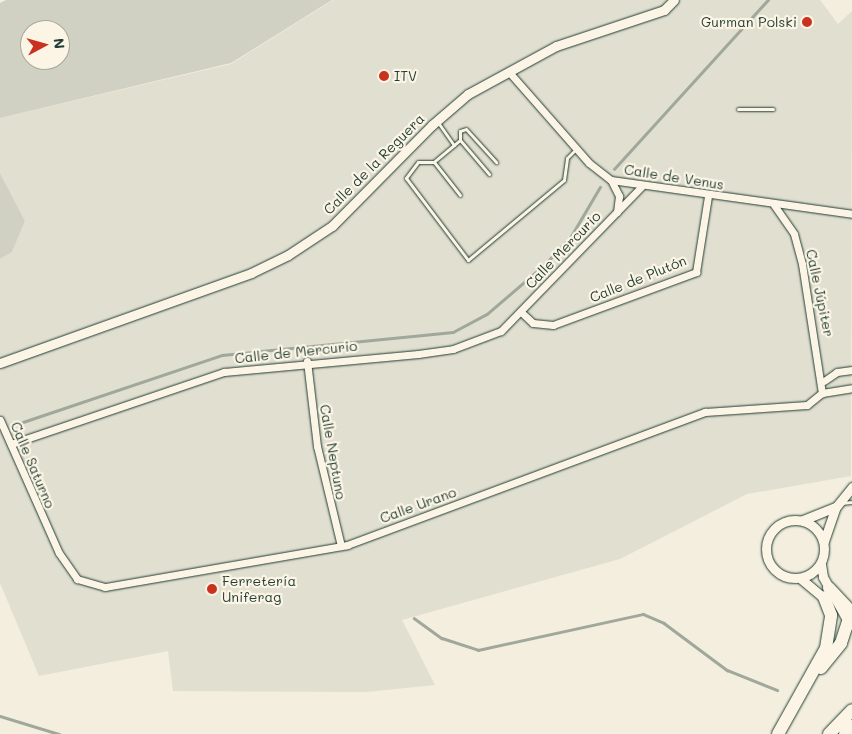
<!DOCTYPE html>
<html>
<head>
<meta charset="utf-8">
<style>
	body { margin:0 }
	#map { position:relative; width:852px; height:734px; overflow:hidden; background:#f3eede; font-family:Mali,sans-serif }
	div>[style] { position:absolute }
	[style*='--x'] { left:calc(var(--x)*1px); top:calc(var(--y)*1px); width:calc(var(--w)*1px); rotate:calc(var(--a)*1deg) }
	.built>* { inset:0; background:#e1dfd0 }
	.green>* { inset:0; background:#d0d1c2 }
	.stream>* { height:2.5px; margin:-1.25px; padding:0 1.25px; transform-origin:1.25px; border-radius:1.25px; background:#a0a89b }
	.roads { filter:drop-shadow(0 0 1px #1f3d34) drop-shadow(0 0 1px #1f3d34) }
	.service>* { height:3px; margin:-1.5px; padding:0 1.5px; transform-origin:1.5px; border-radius:1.5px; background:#fcf5e5 }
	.minor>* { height:7px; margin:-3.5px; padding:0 3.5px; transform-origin:3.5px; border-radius:3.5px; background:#fcf5e5 }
	.tertiary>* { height:9px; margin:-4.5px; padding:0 4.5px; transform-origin:4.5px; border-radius:4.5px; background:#fcf5e5 }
	.tertiary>.ring { margin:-4.5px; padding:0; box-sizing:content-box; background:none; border:9px solid #fcf5e5; border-radius:50% }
	.motorway>* { height:12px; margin:-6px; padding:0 6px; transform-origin:6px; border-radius:6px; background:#fcf5e5 }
	.dots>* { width:14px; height:14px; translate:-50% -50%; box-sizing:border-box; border:2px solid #fcf5e5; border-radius:50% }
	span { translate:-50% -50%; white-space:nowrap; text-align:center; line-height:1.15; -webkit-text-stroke:4.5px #fcf5e5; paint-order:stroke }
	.poi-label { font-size:14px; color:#1f3d34 }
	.right { translate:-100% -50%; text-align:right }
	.left { translate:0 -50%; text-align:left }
	.street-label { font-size:14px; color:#1f3d34 }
	.north { position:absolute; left:20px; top:20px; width:50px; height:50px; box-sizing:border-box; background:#fcf5e5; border:1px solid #a4ab9e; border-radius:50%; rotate:84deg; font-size:14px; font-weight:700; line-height:20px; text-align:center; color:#1f3d34 }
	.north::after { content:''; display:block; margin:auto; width:18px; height:22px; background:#c8321e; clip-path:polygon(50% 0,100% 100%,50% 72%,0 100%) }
</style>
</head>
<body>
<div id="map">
	<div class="built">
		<i style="clip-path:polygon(333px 0,820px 0,838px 24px,852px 11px,851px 476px,747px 494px,620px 559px,402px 620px,435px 685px,366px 692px,173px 691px,168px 651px,39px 676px,0 583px,0 259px,12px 252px,25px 221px,0 173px,0 118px,231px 64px)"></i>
	</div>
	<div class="green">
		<i style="clip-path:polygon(evenodd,6px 0,332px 0,231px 63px,0 118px,0 3px,6px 0,30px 30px,60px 30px,60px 60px,30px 60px,30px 30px)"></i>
		<i style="clip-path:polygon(0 173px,25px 221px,12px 252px,0 259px)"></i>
	</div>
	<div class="stream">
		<i style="--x:614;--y:169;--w:229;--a:-47.7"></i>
		<i style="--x:20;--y:423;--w:213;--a:-18.6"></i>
		<i style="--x:222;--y:355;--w:232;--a:-5.7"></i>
		<i style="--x:453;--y:332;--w:38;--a:-28"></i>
		<i style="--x:487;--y:314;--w:74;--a:-40.6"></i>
		<i style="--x:543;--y:266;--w:39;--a:-46"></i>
		<i style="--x:570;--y:238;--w:59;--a:-59.5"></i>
		<i style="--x:414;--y:618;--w:34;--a:36"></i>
		<i style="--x:442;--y:638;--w:38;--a:18"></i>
		<i style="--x:478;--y:650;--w:169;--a:-12.3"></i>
		<i style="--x:643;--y:614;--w:23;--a:23"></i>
		<i style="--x:664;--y:623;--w:79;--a:36.7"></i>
		<i style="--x:727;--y:670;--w:54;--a:21.8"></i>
		<i style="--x:0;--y:716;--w:62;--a:17"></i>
	</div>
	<div class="roads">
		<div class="service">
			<i style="--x:738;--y:109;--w:35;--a:0"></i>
			<i style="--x:437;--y:121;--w:29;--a:55"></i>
			<i style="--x:454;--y:145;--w:26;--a:140"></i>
			<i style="--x:434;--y:162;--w:16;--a:180"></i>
			<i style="--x:418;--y:162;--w:20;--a:127"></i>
			<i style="--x:406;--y:178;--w:103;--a:52.9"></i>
			<i style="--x:468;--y:260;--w:125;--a:-39.8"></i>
			<i style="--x:564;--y:180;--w:22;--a:-82"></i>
			<i style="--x:567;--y:158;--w:13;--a:-45"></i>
			<i style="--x:460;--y:140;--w:9;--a:-90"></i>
			<i style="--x:460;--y:131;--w:6;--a:-18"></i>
			<i style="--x:466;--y:129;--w:45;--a:47.7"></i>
			<i style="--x:454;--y:145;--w:8;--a:-40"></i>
			<i style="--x:460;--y:140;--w:45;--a:49.5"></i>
			<i style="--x:434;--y:162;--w:42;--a:51.8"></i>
			<i style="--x:841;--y:503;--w:11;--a:-5"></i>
		</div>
		<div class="minor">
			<i style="--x:509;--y:72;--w:121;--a:48.7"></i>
			<i style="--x:589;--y:163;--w:28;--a:38"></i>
			<i style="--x:611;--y:180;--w:243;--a:8"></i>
			<i style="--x:611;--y:180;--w:18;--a:63"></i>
			<i style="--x:619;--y:196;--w:16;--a:97"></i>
			<i style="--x:774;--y:205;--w:35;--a:55"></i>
			<i style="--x:794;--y:234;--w:31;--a:75"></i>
			<i style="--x:802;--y:264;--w:131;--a:81.2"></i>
			<i style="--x:521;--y:312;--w:16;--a:43"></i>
			<i style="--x:533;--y:323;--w:20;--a:6"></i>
			<i style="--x:553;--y:325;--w:153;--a:-20.3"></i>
			<i style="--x:696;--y:272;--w:77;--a:-81"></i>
			<i style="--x:307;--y:361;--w:86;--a:83.3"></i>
			<i style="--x:317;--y:446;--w:103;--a:76.5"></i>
			<i style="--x:824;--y:381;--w:16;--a:-35"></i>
			<i style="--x:837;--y:372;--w:15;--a:-8"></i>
			<i style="--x:822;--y:393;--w:30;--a:-9"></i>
			<i style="--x:0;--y:420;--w:145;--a:66.1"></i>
			<i style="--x:59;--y:553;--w:32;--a:55"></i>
			<i style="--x:77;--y:579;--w:29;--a:16"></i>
			<i style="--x:105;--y:587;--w:246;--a:-9.8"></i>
			<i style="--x:347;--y:545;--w:382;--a:-20.4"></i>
			<i style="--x:705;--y:412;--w:102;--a:-3.9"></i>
			<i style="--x:807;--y:405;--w:19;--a:-39"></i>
			<i style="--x:11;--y:444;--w:225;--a:-18.7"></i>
			<i style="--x:224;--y:372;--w:195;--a:-5.3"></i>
			<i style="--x:418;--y:354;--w:35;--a:-8"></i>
			<i style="--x:453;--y:349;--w:51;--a:-20.6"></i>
			<i style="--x:501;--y:331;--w:202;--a:-45.8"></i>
		</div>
		<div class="tertiary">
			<i style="--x:0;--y:363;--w:267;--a:-19.7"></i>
			<i style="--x:251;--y:273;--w:41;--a:-25.9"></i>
			<i style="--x:288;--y:255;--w:53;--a:-33.4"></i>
			<i style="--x:332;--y:226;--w:142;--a:-45.3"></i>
			<i style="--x:432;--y:125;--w:48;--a:-40.7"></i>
			<i style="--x:468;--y:94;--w:100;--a:-28.6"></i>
			<i style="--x:556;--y:46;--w:114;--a:-18.4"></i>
			<i style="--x:664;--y:10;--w:14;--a:-45"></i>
			<i class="ring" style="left:766px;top:520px;width:49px;height:49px"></i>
			<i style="--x:803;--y:520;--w:35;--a:-22"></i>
			<i style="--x:836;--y:507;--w:26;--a:-51"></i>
			<i style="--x:824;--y:541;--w:36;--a:-71"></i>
			<i style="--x:821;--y:564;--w:13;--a:81"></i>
			<i style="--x:823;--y:577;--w:55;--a:60.6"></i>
			<i style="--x:800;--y:578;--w:35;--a:40"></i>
		</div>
		<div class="motorway">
			<i style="--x:829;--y:588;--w:34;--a:47"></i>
			<i style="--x:821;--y:668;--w:32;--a:-51"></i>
			<i style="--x:841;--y:643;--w:22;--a:-72"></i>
			<i style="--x:778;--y:734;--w:98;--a:-60.8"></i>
			<i style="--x:826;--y:648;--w:33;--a:-81"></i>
			<i style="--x:831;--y:615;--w:19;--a:-111"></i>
			<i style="--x:829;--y:734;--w:33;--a:-46"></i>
			<i style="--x:845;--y:734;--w:11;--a:-49"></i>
		</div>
	</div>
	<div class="dots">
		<i style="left:807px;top:22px;background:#c8321e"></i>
		<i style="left:384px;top:76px;background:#c8321e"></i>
		<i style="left:212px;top:589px;background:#c8321e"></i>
	</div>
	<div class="poi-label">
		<span class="right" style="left:797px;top:22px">Gurman Polski</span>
		<span class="left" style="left:394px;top:76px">ITV</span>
		<span class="left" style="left:222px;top:589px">Ferretería<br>Uniferag</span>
	</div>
	<div class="street-label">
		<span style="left:374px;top:164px;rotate:-45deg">Calle de la Reguera</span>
		<span style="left:674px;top:177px;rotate:9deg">Calle de Venus</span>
		<span style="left:563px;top:250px;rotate:-46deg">Calle Mercurio</span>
		<span style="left:638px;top:279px;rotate:-22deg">Calle de Plutón</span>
		<span style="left:820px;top:293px;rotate:78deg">Calle Júpiter</span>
		<span style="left:296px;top:352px;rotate:-6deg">Calle de Mercurio</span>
		<span style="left:333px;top:452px;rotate:80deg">Calle Neptuno</span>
		<span style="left:33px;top:465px;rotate:67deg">Calle Saturno</span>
		<span style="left:418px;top:505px;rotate:-20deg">Calle Urano</span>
	</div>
	<div class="north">N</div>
</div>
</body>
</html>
